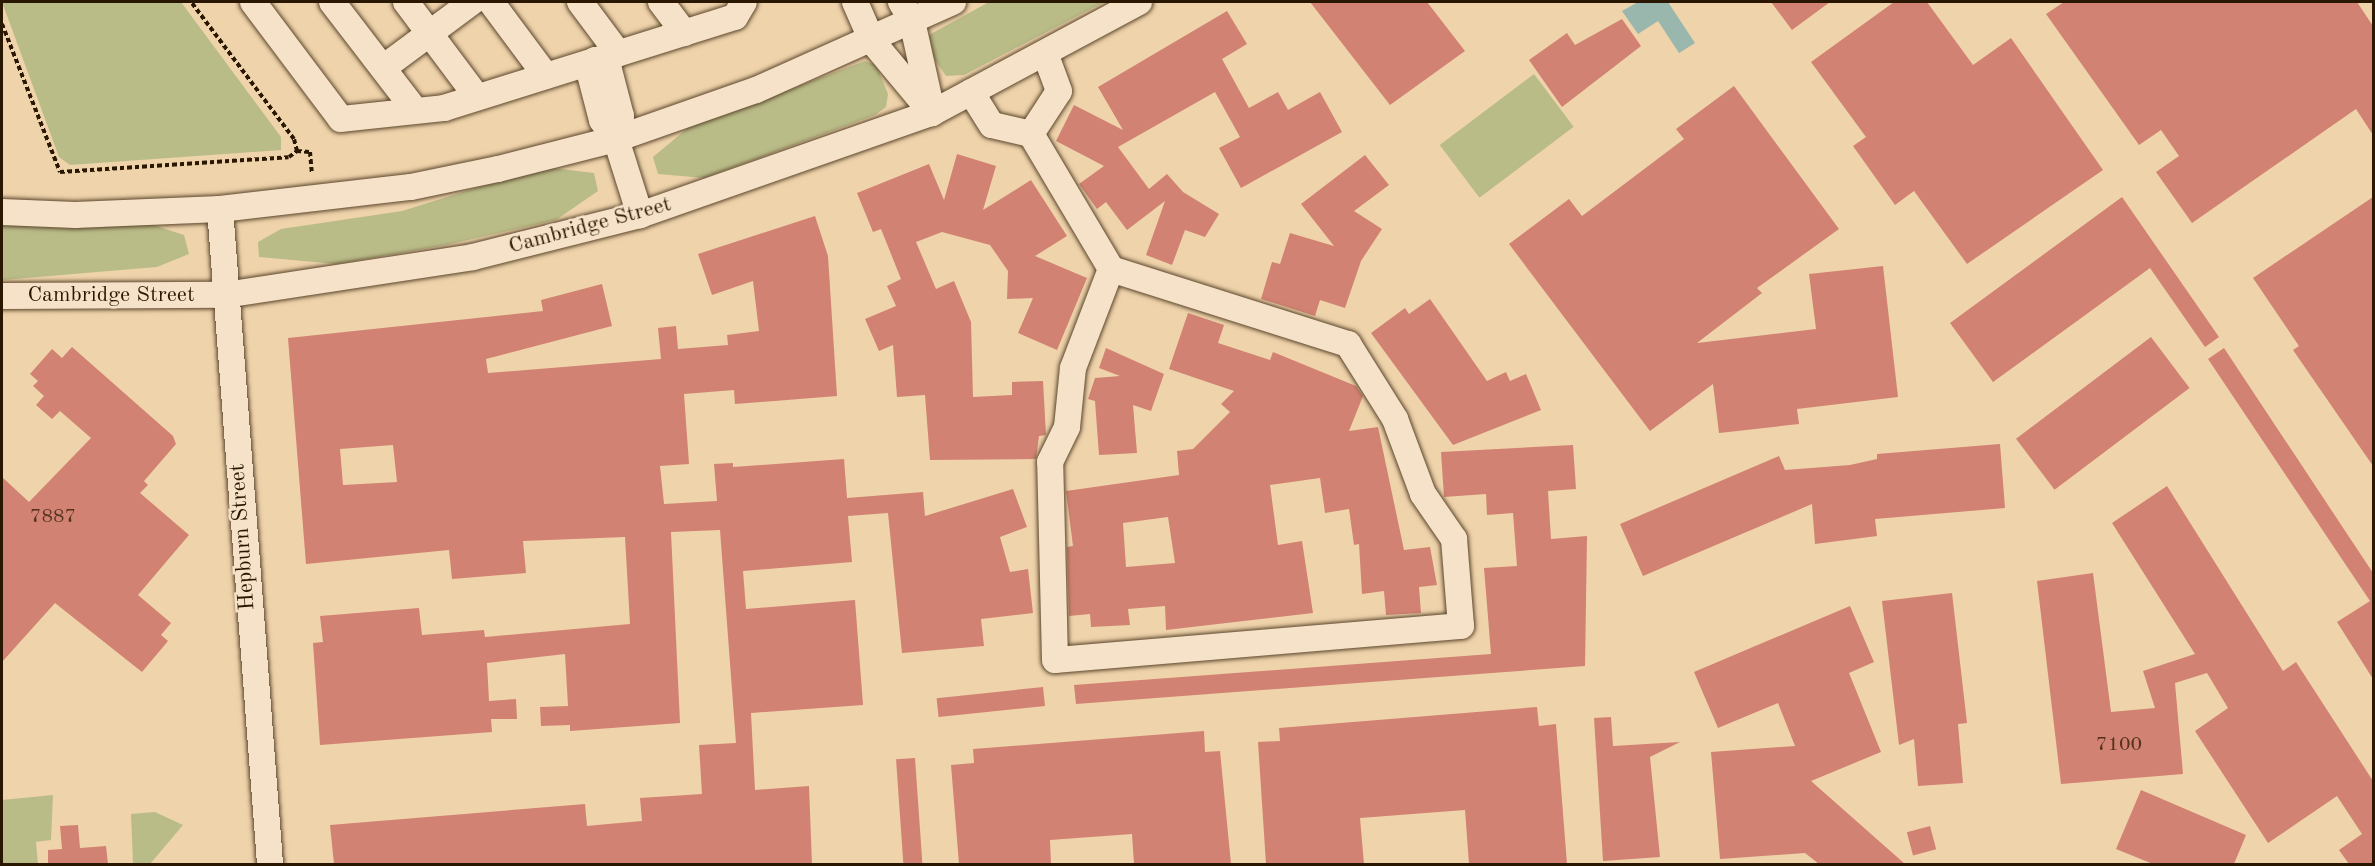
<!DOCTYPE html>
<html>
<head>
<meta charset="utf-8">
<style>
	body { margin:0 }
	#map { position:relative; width:2375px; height:866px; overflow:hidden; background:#efd3ab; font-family:"Old Standard TT",serif }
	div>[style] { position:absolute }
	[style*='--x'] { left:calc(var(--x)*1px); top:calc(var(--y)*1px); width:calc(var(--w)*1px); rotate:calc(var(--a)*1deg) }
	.green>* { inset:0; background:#babc88; transform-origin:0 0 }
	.water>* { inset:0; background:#9ab7ad }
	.building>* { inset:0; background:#d28272; transform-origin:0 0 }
	.path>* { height:4px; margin-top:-2px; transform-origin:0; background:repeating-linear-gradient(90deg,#2a1702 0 4.5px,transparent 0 7.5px) }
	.roads { filter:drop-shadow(0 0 2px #5b462c) drop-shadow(0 0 2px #5b462c) }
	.minor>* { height:26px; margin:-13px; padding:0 13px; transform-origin:13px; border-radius:13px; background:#f5e2c8 }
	span { translate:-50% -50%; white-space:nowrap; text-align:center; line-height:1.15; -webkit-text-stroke:5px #f5e2c8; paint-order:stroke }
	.number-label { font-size:20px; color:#54321e }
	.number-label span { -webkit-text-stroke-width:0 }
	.street-label { font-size:22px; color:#2a1702 }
	.frame { position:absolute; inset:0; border:3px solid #2a1702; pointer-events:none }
</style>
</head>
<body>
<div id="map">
	<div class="green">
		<i style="clip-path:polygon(2px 2px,181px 2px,281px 137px,281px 150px,70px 165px,59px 157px)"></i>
		<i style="clip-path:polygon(989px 2px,1104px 2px,964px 75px,946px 76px,933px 57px,929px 35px)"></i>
		<i style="clip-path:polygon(865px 61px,876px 65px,888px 94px,886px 107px,875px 115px,704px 178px,658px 174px,653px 157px,689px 127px)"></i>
		<i style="left:1534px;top:74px;width:66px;height:118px;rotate:53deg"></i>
		<i style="clip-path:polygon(544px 167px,594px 173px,598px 191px,556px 220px,446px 245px,337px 264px,259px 257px,258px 242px,281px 229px,402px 211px)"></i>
		<i style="clip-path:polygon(2px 225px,153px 225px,184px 235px,189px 254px,157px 267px,2px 280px)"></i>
		<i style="clip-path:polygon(53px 795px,51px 840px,36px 842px,38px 864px,2px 864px,2px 800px)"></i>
		<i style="clip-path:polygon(155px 812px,183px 825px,150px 864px,133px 864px,131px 814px)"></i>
	</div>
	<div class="water">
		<i style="clip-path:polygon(1638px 2px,1668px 2px,1695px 43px,1679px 53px,1658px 21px,1638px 34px,1622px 11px)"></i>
	</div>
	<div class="building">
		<i style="clip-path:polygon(1310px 2px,1427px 2px,1465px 51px,1390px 105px)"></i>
		<i style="clip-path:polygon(1771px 2px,1830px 2px,1792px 30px)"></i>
		<i style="clip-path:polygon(1894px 2px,1927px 2px,1973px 65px,2011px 38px,2103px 170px,1967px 264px,1914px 191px,1895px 205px,1853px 146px,1866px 137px,1811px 62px)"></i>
		<i style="clip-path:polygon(2064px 2px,2357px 2px,2373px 26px,2373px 135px,2356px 109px,2192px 223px,2156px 172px,2179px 156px,2161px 130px,2139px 145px,2046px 14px)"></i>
		<i style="clip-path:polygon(1227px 11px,1247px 44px,1222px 59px,1249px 108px,1278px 92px,1288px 110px,1320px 92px,1342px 132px,1241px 188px,1219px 148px,1240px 137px,1215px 92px,1118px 147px,1149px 189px,1167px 174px,1183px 192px,1219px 214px,1205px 237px,1185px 230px,1172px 265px,1146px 255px,1165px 201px,1127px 230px,1106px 202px,1097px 209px,1079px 184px,1104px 166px,1056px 141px,1074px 105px,1123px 130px,1098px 87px)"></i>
		<i style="clip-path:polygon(1622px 19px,1641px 46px,1562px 107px,1529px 60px,1567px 33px,1575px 45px)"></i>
		<i style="clip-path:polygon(1734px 86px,1839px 229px,1757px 288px,1762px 293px,1697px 343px,1816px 329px,1809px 274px,1883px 266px,1898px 397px,1797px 409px,1799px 424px,1719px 433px,1713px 384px,1650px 431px,1509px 244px,1569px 199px,1582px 216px,1684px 139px,1676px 129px)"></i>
		<i style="clip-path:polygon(957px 154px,996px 166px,983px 210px,1031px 180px,1067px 236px,1035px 256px,1087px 278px,1057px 350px,1018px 333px,1033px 298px,1007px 299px,1008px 271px,990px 245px,942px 232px,916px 242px,936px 289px,954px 281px,971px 322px,973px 397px,1012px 395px,1012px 382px,1043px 381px,1046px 435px,1039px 436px,1036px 459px,930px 460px,925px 395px,897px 397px,893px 345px,879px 351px,865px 319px,896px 306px,887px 286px,901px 279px,881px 229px,873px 232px,857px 193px,929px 164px,944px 200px)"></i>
		<i style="clip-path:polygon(1365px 155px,1389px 185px,1354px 211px,1382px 229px,1361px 261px,1345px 308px,1320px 300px,1315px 316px,1261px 299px,1272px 262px,1280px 264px,1290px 233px,1334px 246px,1301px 204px)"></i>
		<i style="clip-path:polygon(2122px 197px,2219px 337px,2205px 347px,2150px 268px,1993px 382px,1950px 323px)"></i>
		<i style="clip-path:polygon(2373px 197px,2373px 466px,2293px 350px,2299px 346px,2253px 278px)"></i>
		<i style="clip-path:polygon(evenodd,815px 216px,828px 256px,837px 396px,735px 404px,734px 390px,684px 394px,689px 464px,660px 466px,664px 504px,717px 501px,714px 464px,733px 463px,733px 467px,844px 459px,847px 498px,923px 492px,925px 516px,1013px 489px,1027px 527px,1000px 537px,1010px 572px,1028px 569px,1033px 613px,981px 619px,984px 646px,902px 653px,888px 513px,848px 516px,852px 562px,743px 571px,746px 609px,855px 600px,863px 705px,751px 713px,755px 790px,809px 786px,812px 864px,334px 864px,330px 825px,585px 804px,587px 826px,597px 825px,642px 821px,640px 798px,702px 794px,699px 745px,736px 743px,720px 530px,671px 532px,680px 723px,570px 731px,570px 725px,541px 726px,540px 707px,568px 706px,565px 654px,487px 663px,489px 701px,516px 699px,517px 719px,491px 719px,492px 732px,320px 745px,313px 643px,323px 642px,320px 616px,419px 608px,422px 635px,484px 630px,485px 637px,630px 624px,625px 537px,523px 541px,526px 573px,452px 579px,449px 550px,306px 564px,288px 338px,543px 311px,541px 300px,602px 284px,612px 326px,486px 359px,488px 373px,661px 359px,658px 328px,676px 326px,678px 349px,728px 345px,727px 335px,759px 331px,753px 281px,712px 295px,698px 254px,815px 216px,393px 445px,397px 482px,343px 485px,340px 449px,393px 445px)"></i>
		<i style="clip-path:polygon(1430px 299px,1487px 381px,1506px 372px,1510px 381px,1526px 374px,1541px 410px,1453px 445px,1371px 333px,1405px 308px,1409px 314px)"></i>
		<i style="clip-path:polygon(evenodd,1188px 313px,1224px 325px,1218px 343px,1270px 360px,1273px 352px,1356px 386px,1363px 396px,1349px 431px,1378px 427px,1404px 550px,1430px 547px,1437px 585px,1419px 587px,1421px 613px,1386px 615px,1384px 591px,1362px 594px,1359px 544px,1354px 545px,1349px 509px,1325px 513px,1320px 478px,1270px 485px,1278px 545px,1302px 541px,1313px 613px,1166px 630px,1165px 606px,1128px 609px,1130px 625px,1091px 627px,1090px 614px,1069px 616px,1067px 547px,1073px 546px,1066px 491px,1179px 475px,1177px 451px,1193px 449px,1230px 412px,1221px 404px,1234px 391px,1169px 369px,1188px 313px,1168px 517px,1175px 563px,1126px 567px,1123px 523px,1168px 517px)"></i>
		<i style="left:2151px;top:337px;width:64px;height:169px;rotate:53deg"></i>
		<i style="clip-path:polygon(72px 347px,173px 436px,176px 444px,144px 481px,148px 485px,140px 493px,189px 535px,138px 595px,171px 623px,161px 635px,168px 641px,142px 672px,55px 603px,2px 662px,2px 477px,29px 502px,91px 438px,60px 411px,52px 419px,36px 405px,44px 396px,33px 386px,38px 381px,30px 374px,52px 349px,62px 358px)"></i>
		<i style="clip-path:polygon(1106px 348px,1164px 374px,1151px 411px,1133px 405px,1137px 453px,1099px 455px,1095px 401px,1088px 399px,1095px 378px,1120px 376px,1099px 368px)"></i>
		<i style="clip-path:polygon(2224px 348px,2373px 573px,2373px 679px,2337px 622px,2370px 601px,2208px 359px)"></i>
		<i style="clip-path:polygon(2000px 444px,2005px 508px,1875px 519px,1877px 536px,1815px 544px,1812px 504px,1643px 576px,1620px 524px,1779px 456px,1785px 470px,1850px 465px,1877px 459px,1877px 454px)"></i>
		<i style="clip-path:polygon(1573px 445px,1576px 489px,1548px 491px,1551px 539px,1587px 536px,1585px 666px,1076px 704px,1074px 685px,1491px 654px,1484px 568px,1517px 566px,1513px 513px,1487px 515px,1486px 494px,1444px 497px,1441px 452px)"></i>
		<i style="clip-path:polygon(2167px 486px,2283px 671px,2296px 662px,2373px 781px,2373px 864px,2349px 864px,2339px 850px,2362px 834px,2337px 796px,2268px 843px,2195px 731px,2228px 708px,2207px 673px,2175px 683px,2183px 774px,2061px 784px,2037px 581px,2093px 573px,2111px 712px,2155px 708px,2143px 671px,2195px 654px,2112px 523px)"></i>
		<i style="clip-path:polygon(1952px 593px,1967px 723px,1958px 724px,1963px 783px,1918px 786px,1914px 739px,1899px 745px,1882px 601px)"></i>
		<i style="clip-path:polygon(1850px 606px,1874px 662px,1849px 673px,1881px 752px,1811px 781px,1905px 864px,1819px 864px,1805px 853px,1720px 859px,1711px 752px,1795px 746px,1778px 703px,1718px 728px,1694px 672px)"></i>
		<i style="left:1043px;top:687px;width:19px;height:107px;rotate:84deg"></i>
		<i style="clip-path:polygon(1537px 707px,1539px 726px,1556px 724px,1567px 864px,1469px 864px,1465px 810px,1360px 818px,1364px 864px,1266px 864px,1258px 742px,1280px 741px,1279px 728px)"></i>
		<i style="clip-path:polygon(1611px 717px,1613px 746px,1680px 742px,1650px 757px,1660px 857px,1603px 861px,1594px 718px)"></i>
		<i style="clip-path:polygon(1204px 731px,1205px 752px,1220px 751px,1231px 864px,1134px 864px,1132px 834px,1050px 840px,1051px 864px,959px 864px,951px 765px,974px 763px,973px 749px)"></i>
		<i style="left:915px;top:758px;width:106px;height:19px;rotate:86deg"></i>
		<i style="clip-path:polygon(2141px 790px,2246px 835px,2234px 864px,2153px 864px,2116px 849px)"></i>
		<i style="clip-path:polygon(78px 825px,80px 848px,106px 846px,108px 864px,48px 864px,48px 850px,62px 849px,60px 826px)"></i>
		<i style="left:1930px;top:826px;width:24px;height:24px;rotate:75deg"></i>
	</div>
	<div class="path">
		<i style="--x:2;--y:24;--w:159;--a:68.6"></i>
		<i style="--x:60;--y:172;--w:229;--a:-3.7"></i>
		<i style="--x:289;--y:157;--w:10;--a:-37"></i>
		<i style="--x:297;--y:151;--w:12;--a:-104"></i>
		<i style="--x:294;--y:139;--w:171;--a:-126.9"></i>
		<i style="--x:297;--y:151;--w:13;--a:4"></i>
		<i style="--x:310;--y:152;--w:22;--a:85"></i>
	</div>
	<div class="roads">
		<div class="minor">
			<i style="--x:253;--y:2;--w:146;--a:53.1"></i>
			<i style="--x:341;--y:119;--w:104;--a:-6.1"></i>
			<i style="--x:444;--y:108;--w:305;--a:-17.4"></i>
			<i style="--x:735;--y:17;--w:17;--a:-59"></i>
			<i style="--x:332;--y:2;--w:136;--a:52.5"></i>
			<i style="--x:406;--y:2;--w:119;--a:53.2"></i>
			<i style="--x:491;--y:2;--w:92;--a:53.4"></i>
			<i style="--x:580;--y:2;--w:64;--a:53.3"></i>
			<i style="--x:661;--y:2;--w:39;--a:53"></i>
			<i style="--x:855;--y:2;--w:43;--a:66.4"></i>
			<i style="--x:872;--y:41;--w:94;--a:50.2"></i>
			<i style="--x:901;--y:2;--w:22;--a:60"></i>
			<i style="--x:912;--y:21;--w:88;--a:77.5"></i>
			<i style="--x:383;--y:68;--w:111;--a:-36.6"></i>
			<i style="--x:971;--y:92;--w:39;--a:58"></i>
			<i style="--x:992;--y:125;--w:40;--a:13"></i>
			<i style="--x:1031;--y:134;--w:157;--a:59.3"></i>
			<i style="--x:1031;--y:134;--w:51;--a:-56.9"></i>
			<i style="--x:1059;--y:91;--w:40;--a:-110.2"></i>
			<i style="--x:616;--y:139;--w:24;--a:-78"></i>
			<i style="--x:621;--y:116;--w:48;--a:-104.6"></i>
			<i style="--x:609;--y:70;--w:17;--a:-144"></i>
			<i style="--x:595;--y:60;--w:15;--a:110"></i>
			<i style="--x:590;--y:74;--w:48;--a:75.4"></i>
			<i style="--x:602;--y:120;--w:24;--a:54"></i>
			<i style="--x:616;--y:139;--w:80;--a:72.5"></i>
			<i style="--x:220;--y:209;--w:657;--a:85.63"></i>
			<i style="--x:2;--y:212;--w:73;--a:2.4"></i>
			<i style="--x:75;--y:215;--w:145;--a:-2.4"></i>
			<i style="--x:220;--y:209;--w:192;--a:-6.6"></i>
			<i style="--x:411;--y:187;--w:89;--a:-11.7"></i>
			<i style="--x:498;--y:169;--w:122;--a:-14.3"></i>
			<i style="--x:616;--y:139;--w:148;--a:-19.3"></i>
			<i style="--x:756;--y:90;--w:216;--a:-24.1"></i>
			<i style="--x:1111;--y:269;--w:249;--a:17.6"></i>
			<i style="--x:1348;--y:344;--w:89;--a:57.9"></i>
			<i style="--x:1395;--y:419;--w:80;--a:69.5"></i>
			<i style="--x:1423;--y:494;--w:55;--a:55.4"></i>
			<i style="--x:1454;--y:539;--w:87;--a:85.4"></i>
			<i style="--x:1461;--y:626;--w:407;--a:175.2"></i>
			<i style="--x:1055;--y:660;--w:198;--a:-91.4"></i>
			<i style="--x:1050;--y:462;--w:39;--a:-64"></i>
			<i style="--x:1067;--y:427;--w:59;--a:-84.2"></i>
			<i style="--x:1073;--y:368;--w:106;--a:-69"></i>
			<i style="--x:2;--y:296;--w:223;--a:-0.3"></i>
			<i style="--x:225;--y:295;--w:251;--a:-8.7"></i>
			<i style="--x:473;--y:257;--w:172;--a:-14.1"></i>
			<i style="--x:640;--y:215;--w:309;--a:-19.3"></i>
			<i style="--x:932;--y:113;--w:235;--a:-28.2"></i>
		</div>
	</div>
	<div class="number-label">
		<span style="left:53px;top:517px">7887</span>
		<span style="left:2119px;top:745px">7100</span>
	</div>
	<div class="street-label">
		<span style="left:590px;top:226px;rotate:-15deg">Cambridge Street</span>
		<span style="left:111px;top:296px">Cambridge Street</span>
		<span style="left:243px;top:537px;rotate:-94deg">Hepburn Street</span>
	</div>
	<div class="frame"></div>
</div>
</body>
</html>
